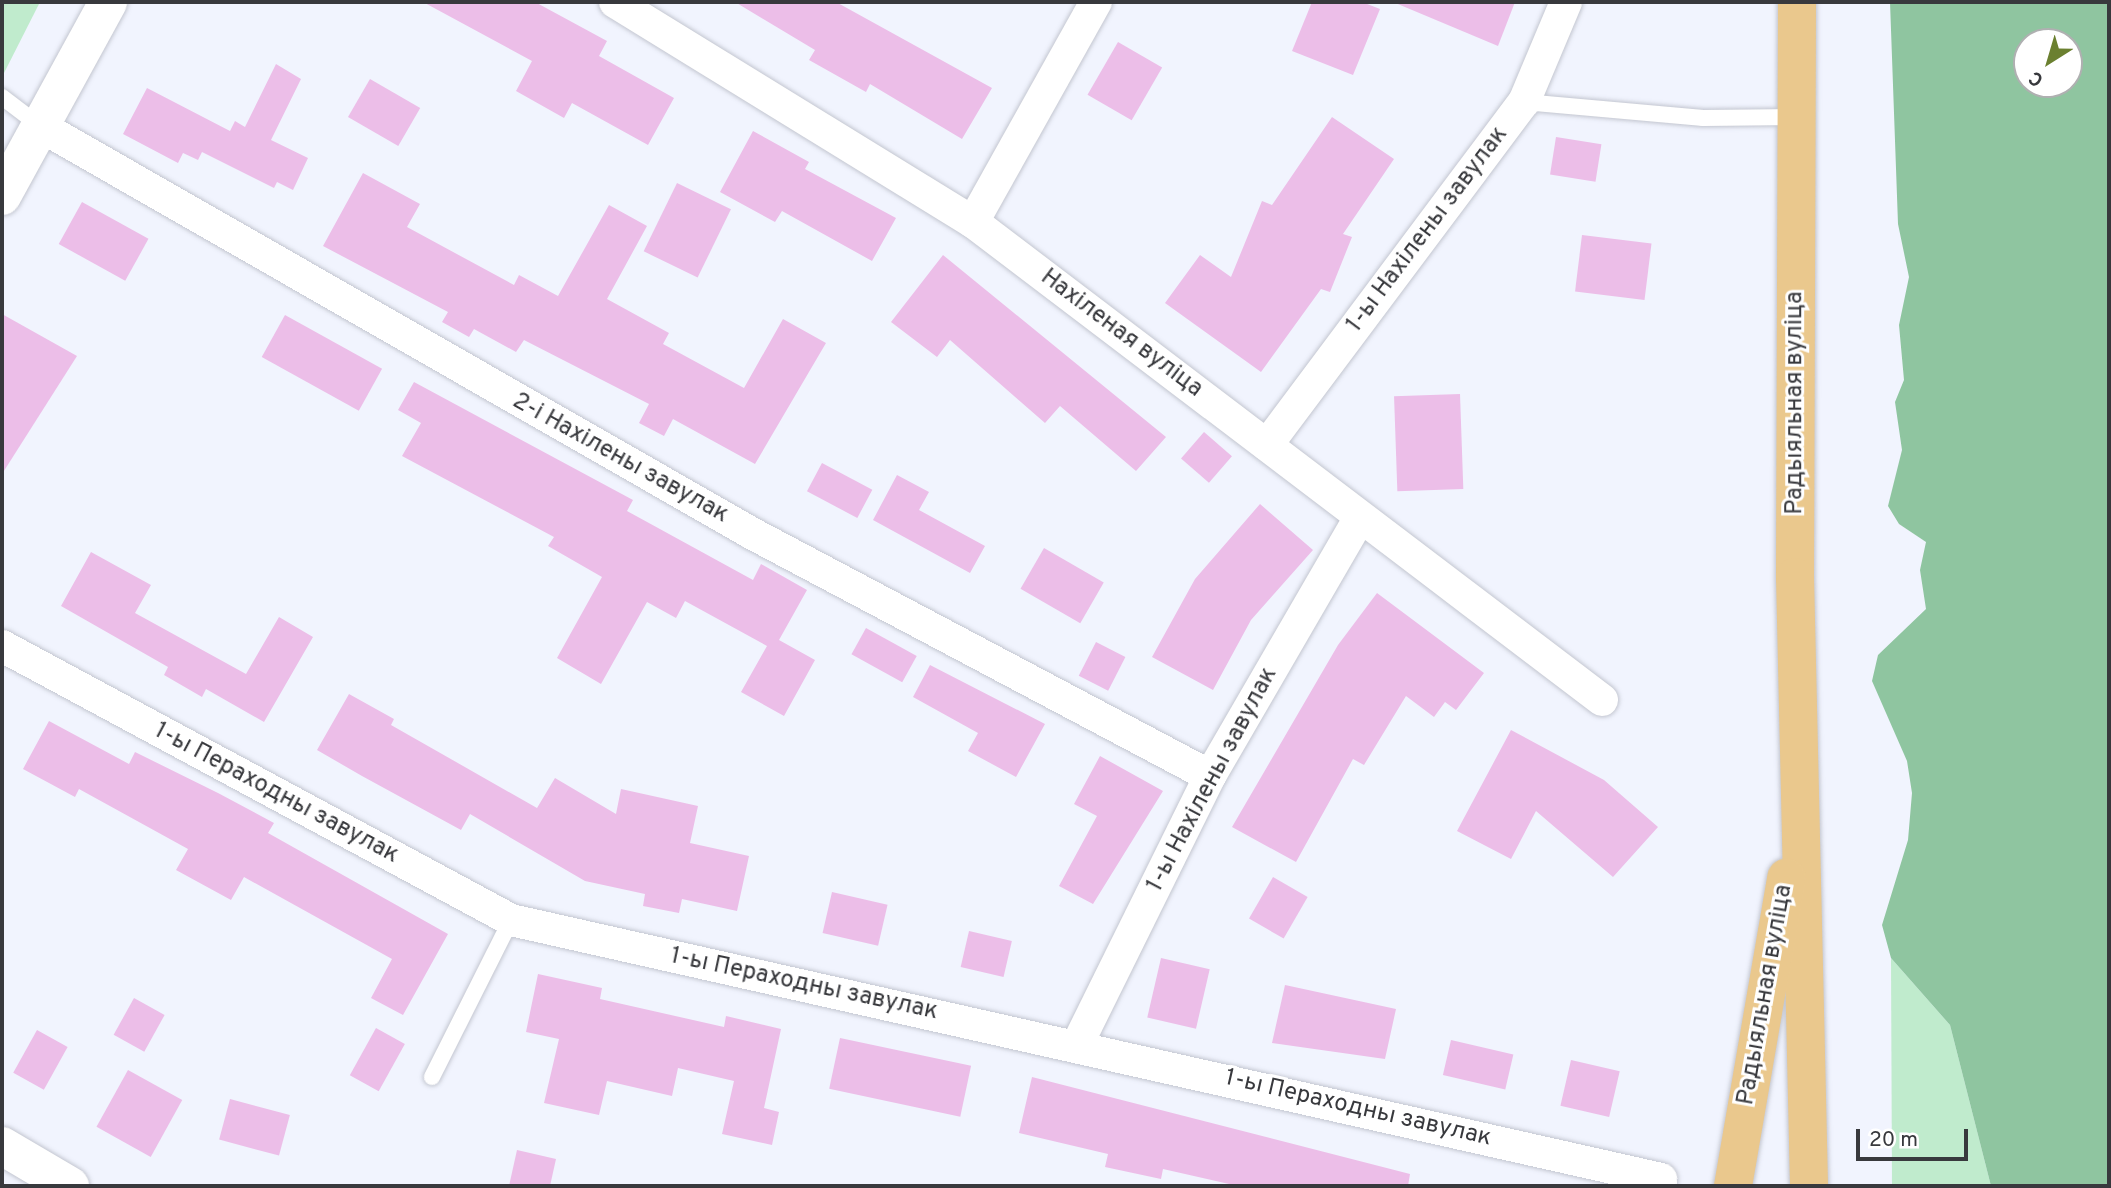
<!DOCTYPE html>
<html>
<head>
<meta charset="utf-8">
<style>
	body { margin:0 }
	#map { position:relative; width:2111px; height:1188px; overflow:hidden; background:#f1f4fe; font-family:Overpass,sans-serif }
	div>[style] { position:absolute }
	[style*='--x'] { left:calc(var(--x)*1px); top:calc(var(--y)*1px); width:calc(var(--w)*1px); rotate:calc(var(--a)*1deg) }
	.green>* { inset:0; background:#c0ebcd }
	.forest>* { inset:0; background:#8fc5a0 }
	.building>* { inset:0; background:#ecbee8; transform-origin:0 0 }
	.roads { filter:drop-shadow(0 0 2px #c3c6d0) drop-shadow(0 0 2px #c3c6d0) }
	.service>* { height:16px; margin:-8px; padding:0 8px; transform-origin:8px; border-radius:8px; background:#fff }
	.minor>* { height:32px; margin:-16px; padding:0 16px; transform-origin:16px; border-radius:16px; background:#fff }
	.tertiary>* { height:38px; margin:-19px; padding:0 19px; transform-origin:19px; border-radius:19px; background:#fff }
	.secondary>* { height:38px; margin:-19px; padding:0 19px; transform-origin:19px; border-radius:19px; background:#fff }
	.primary>* { height:38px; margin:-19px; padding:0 19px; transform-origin:19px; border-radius:19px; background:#eac88d }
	span { translate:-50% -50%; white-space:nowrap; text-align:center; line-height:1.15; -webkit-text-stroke:6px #fff; paint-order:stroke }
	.street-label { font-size:24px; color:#38393d }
	.frame { position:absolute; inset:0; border:4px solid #38393d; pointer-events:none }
	.north { position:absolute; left:2013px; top:28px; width:70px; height:70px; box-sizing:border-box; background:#fff; border:2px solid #afb0b1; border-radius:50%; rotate:217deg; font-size:19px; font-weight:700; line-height:28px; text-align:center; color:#38393d }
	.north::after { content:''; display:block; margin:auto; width:24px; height:32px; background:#6b8030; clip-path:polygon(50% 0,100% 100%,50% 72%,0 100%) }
	.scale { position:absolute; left:1856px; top:1129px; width:112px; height:32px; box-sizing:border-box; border:4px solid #38393d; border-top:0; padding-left:9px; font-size:21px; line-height:24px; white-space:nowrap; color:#38393d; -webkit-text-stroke:5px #fff; paint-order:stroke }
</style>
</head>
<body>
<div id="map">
	<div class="green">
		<i style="clip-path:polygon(2px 2px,40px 2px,3px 75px,2px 74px)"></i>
		<i style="clip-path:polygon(1891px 958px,1950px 1025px,1991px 1186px,1892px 1186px)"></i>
	</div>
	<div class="forest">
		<i style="clip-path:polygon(evenodd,1890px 2px,2109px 2px,2109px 1186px,1991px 1186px,1950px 1025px,1891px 958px,1882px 925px,1908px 840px,1912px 793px,1907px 761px,1872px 681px,1878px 655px,1926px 609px,1920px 570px,1926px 542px,1899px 524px,1888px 506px,1902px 450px,1895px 402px,1904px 380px,1899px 325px,1909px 277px,1898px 224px,1890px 2px,2027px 42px,2069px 42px,2069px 84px,2027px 84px,2027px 42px)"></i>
	</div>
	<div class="building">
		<i style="clip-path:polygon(423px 2px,535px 2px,607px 41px,599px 56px,674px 98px,648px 145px,572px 103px,564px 118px,516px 91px,532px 61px)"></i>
		<i style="clip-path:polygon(735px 2px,836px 2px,992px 88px,962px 139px,870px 84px,866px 92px,809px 60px,815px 50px)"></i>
		<i style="clip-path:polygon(1312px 2px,1362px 2px,1380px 9px,1353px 75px,1292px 51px)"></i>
		<i style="clip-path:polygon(1393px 2px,1515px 2px,1498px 46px)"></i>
		<i style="left:1118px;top:42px;width:51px;height:61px;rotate:30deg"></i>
		<i style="clip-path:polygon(276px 64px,301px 79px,271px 140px,308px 158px,293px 190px,277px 182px,274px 188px,202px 152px,198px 160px,183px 153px,178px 163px,123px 134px,147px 88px,230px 131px,235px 121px,245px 127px)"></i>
		<i style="left:370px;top:79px;width:58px;height:44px;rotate:30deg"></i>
		<i style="clip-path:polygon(1332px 117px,1394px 159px,1343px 234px,1352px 237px,1330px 292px,1321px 289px,1261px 372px,1165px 303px,1200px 255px,1231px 277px,1262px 201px,1272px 205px)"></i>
		<i style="clip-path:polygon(753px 131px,809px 162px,805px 169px,896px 218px,872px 261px,782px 211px,775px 222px,720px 192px)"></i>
		<i style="left:1556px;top:137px;width:46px;height:38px;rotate:9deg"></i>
		<i style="clip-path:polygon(363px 173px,420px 204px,407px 227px,514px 285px,519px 275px,558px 296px,609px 205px,647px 226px,607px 299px,669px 333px,663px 344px,744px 388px,783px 319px,826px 343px,755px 464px,673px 419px,664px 436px,639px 423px,649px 404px,524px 340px,516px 352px,474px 329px,469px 337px,442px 322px,448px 312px,323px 246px)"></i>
		<i style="left:677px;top:183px;width:60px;height:76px;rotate:26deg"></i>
		<i style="left:82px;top:202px;width:76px;height:48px;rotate:29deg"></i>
		<i style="left:1582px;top:235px;width:70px;height:57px;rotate:7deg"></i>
		<i style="clip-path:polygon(943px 255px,1166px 437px,1136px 471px,1060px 406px,1045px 423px,950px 340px,937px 357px,891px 322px)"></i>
		<i style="clip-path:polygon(2px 314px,77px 356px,2px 474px)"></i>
		<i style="left:285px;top:315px;width:111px;height:48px;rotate:29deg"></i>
		<i style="clip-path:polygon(414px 382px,633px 500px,627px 511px,753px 580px,761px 564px,807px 590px,779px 640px,815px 660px,784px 716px,741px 692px,767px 646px,685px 601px,676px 618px,647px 602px,601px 684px,557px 658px,602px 577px,548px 546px,554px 537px,402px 456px,421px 423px,398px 410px)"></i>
		<i style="left:1460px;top:394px;width:95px;height:66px;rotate:88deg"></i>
		<i style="left:1204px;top:432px;width:37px;height:35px;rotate:41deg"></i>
		<i style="left:822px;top:463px;width:57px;height:32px;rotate:28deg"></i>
		<i style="clip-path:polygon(897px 475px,929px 492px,919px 510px,985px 546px,970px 573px,873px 520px)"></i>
		<i style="clip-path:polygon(1260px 504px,1313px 550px,1251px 620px,1213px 690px,1152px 657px,1195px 579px)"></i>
		<i style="left:1044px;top:548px;width:69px;height:47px;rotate:30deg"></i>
		<i style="clip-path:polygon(91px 552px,151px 585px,135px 613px,246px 674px,279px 617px,313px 637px,264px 722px,206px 689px,202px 697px,164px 675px,168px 667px,61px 606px)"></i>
		<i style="clip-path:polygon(1377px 593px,1484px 673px,1456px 710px,1445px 702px,1434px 717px,1406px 696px,1364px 765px,1353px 759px,1296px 862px,1232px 827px,1338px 645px)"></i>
		<i style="left:866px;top:628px;width:58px;height:30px;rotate:29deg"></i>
		<i style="left:1096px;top:642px;width:33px;height:38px;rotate:27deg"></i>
		<i style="clip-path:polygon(930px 665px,1045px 724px,1016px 777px,968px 751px,978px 733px,913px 697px)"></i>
		<i style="clip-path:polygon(349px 694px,394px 719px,391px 725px,537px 808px,555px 778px,616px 814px,621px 789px,698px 806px,690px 843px,749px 856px,737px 911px,682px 899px,679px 913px,643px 906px,645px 894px,585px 881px,470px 814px,461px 830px,362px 776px,317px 750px)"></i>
		<i style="clip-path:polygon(49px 721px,129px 764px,135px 752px,218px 793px,274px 823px,268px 833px,448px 934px,403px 1015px,371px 998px,392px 959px,244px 877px,231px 900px,176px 870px,188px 849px,79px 789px,75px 797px,23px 769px)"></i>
		<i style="clip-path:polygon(1511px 730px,1604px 780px,1658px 827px,1613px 877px,1536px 811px,1511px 859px,1457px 831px)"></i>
		<i style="clip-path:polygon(1100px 756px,1163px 791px,1093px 904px,1059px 886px,1097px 816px,1074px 804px)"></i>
		<i style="left:1273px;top:877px;width:40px;height:48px;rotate:30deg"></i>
		<i style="left:832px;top:892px;width:57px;height:42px;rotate:13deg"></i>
		<i style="left:969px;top:931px;width:44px;height:37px;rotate:13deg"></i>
		<i style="left:1161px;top:958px;width:50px;height:61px;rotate:13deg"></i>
		<i style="clip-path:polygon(538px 974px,602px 988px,600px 999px,724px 1027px,726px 1016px,781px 1029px,764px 1108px,779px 1112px,772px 1145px,722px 1134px,734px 1081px,678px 1068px,672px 1096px,607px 1081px,599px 1115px,544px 1103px,559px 1039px,526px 1032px)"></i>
		<i style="clip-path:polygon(1285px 985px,1396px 1009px,1385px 1059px,1272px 1043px)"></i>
		<i style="left:134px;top:998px;width:35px;height:42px;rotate:29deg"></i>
		<i style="left:376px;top:1028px;width:33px;height:54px;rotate:29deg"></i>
		<i style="left:37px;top:1030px;width:35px;height:49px;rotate:29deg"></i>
		<i style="left:840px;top:1038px;width:134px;height:52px;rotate:12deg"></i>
		<i style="left:1451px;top:1040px;width:64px;height:36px;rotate:13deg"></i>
		<i style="left:1571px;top:1060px;width:50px;height:47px;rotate:13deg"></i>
		<i style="left:128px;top:1070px;width:62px;height:65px;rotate:29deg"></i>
		<i style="clip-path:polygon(1032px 1077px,1410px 1174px,1408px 1186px,1238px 1186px,1163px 1169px,1161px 1179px,1105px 1167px,1108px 1154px,1019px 1133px)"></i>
		<i style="left:230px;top:1099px;width:62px;height:42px;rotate:15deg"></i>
		<i style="clip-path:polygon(517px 1150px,556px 1159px,550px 1186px,509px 1186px)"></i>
	</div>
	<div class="roads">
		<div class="service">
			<i style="--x:2;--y:97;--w:48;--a:37.3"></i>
			<i style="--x:1524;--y:102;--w:180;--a:5.1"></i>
			<i style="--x:1703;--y:118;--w:94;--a:-0.6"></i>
			<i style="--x:432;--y:1077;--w:176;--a:-63.3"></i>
		</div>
		<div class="minor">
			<i style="--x:615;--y:2;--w:420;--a:31.6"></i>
			<i style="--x:973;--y:222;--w:790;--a:37.23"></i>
			<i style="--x:40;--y:126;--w:821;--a:29.78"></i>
			<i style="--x:753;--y:534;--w:517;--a:27.9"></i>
			<i style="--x:973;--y:222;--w:252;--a:-60.8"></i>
			<i style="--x:1267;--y:445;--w:429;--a:-53.2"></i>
			<i style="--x:1524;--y:102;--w:108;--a:-67.2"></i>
			<i style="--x:2;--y:646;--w:578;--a:28.29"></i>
			<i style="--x:511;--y:920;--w:1179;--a:12.69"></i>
			<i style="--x:1077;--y:1045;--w:300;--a:-63.7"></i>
			<i style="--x:1210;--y:776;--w:297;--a:-59.9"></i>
		</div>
		<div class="tertiary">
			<i style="--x:2;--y:1146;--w:79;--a:30.5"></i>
		</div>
		<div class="secondary">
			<i style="--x:2;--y:196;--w:221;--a:-61.3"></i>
		</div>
		<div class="primary">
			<i style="--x:1797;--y:2;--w:575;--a:90.2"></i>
			<i style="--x:1795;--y:577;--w:609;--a:88.68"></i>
			<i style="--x:1733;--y:1186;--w:313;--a:-80.2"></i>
		</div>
	</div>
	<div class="street-label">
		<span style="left:1428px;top:230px;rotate:-53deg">1-ы Нахілены завулак</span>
		<span style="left:1121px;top:334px;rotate:37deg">Нахіленая вуліца</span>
		<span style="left:1796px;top:403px;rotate:-90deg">Радыяльная вуліца</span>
		<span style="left:620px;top:459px;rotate:29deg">2-і Нахілены завулак</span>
		<span style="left:1213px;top:780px;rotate:-62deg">1-ы Нахілены завулак</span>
		<span style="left:276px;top:794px;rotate:28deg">1-ы Пераходны завулак</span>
		<span style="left:804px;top:985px;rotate:12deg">1-ы Пераходны завулак</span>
		<span style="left:1766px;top:995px;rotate:-80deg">Радыяльная вуліца</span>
		<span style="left:1358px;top:1109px;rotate:13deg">1-ы Пераходны завулак</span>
	</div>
	<div class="frame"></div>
	<div class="north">С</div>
	<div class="scale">20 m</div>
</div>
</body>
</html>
